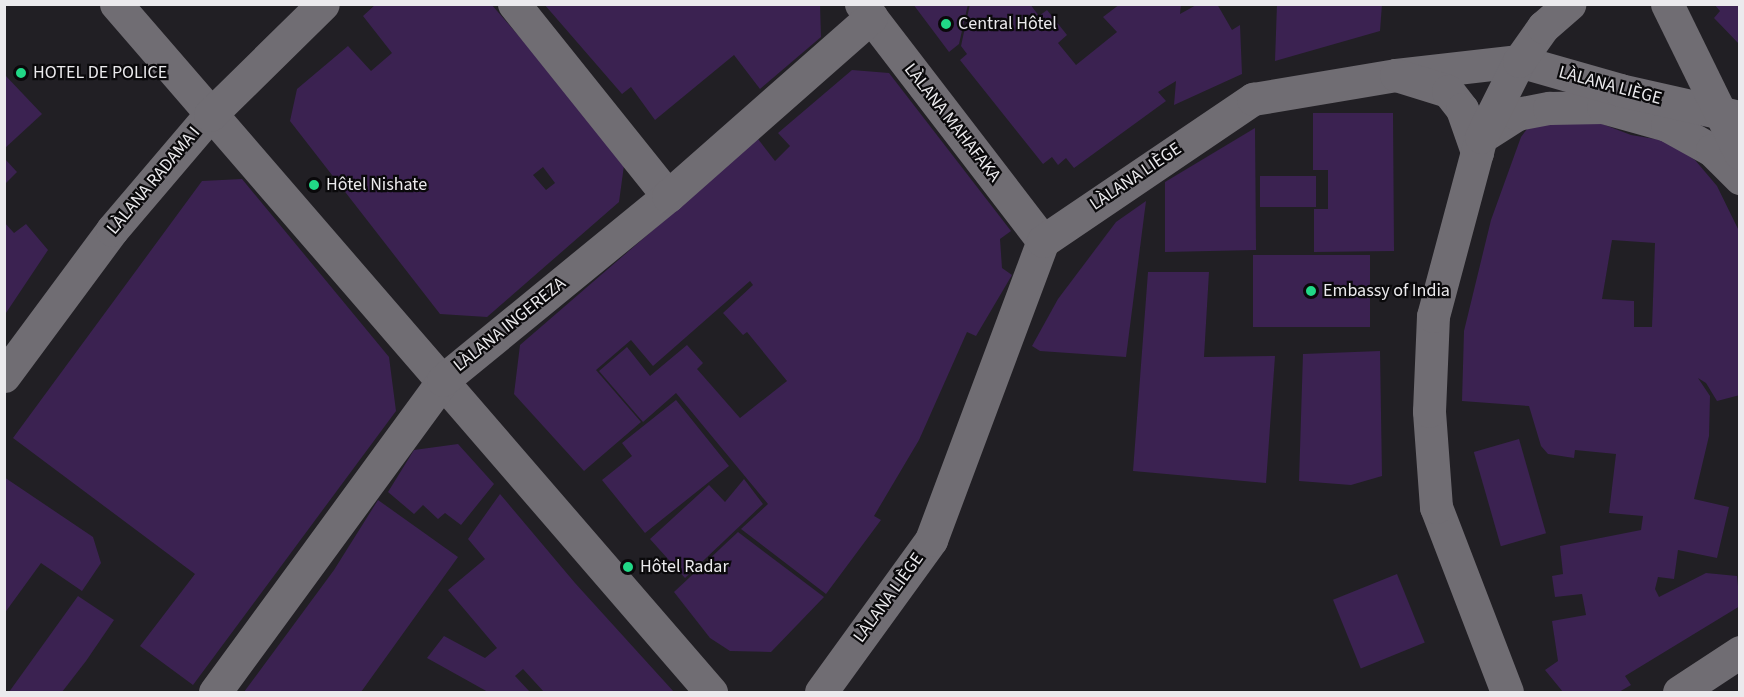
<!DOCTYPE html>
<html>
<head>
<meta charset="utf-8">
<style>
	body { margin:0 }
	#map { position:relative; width:1744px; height:697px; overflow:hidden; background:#211f24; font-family:"Source Sans 3",sans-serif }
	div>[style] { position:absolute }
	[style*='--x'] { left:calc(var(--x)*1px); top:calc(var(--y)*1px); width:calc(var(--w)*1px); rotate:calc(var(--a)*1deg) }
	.building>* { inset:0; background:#3b2251; transform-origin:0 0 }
	.street>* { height:33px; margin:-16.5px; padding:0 16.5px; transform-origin:16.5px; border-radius:16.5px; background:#706d73 }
	.secondary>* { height:33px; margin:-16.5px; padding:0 16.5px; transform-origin:16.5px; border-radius:16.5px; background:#706d73 }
	.dots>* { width:16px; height:16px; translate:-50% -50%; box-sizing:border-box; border:3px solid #0a090b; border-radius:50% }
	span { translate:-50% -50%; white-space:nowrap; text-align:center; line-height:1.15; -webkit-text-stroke:4.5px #0a090b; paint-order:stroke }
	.poi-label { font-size:18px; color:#ebeaed }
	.left { translate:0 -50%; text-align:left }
	.street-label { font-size:18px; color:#ebeaed }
	.frame { position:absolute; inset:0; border:6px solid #ebeaed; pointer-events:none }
</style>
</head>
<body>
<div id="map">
	<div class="building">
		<i style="clip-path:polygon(evenodd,376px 4px,491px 4px,625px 158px,619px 202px,487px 317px,440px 314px,290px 121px,297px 89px,348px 46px,371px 71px,392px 53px,363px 16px,376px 4px,543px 167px,555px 183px,546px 190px,533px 175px,543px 167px)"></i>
		<i style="clip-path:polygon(544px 4px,820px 4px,821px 37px,760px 89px,734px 55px,655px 120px,631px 87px,622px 94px)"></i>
		<i style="clip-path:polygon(913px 4px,968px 4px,959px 44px,949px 52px)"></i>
		<i style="clip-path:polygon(970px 4px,1030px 4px,1039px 16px,1047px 10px,1067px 35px,1058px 43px,1076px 65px,1117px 32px,1103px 17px,1120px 4px,1181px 4px,1180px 14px,1198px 4px,1217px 4px,1232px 30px,1240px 25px,1242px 74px,1174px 105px,1176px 81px,1158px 92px,1166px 101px,1074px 168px,1066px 158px,1058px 165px,1052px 157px,1043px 164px,960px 60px,967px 54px,961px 46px)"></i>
		<i style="clip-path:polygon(1277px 4px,1382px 4px,1380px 31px,1275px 61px)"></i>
		<i style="clip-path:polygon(1714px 4px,1740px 4px,1740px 45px,1714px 18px,1720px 11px)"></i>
		<i style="clip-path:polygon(852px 70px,889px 73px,1011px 231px,1000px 239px,1002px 268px,1012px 275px,976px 336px,967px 332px,919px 440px,874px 516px,881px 520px,826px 594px,741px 529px,768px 504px,676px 393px,643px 422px,599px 371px,627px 347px,650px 376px,687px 345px,703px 363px,697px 369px,740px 418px,787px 381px,747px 332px,743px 335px,723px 313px,753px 285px,750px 281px,653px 366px,631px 340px,596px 370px,641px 422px,584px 471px,514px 394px,520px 345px,682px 205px,751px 130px,775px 161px,790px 146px,778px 133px)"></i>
		<i style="clip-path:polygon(4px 74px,42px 114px,4px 149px)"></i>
		<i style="clip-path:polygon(1313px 113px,1393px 113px,1394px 251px,1314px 252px,1314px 209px,1328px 209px,1328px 170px,1313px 170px)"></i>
		<i style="clip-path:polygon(evenodd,1597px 122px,1631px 135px,1667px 141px,1695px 160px,1717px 186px,1740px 233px,1740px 395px,1717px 401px,1706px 383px,1698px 378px,1710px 396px,1709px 436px,1694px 499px,1729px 507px,1717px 558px,1678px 550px,1674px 579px,1658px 577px,1655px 589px,1659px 597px,1706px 573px,1737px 576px,1740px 606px,1625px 676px,1631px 685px,1619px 692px,1563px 692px,1545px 670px,1558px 661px,1552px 621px,1586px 615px,1582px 594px,1555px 597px,1552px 576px,1563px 574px,1560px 546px,1641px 530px,1643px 516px,1609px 513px,1616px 454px,1575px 450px,1574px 458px,1548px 454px,1541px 446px,1529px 406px,1462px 401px,1464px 331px,1491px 220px,1521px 137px,1530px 125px,1597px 122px,1612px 240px,1655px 243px,1652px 327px,1634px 327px,1634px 301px,1602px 299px,1612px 240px)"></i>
		<i style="clip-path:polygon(1255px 128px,1256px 250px,1165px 252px,1165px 182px)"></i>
		<i style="clip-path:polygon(5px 159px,17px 172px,5px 184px)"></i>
		<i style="left:1260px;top:176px;width:56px;height:31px"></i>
		<i style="clip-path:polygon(242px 179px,389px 357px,396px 411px,193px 685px,140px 646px,195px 574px,13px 438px,202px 181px)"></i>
		<i style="clip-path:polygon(1146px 201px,1126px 357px,1040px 351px,1032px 346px,1058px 299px,1116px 222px)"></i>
		<i style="clip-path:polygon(4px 222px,14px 233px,26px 224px,48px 250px,4px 316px)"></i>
		<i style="left:1253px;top:255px;width:117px;height:72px"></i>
		<i style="clip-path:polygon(1148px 272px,1209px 272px,1204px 357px,1275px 356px,1266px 483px,1133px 471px)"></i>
		<i style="clip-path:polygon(1380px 351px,1382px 476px,1351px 485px,1299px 481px,1303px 354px)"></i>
		<i style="clip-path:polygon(676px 400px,729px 466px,645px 533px,602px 480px,632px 456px,622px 443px)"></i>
		<i style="left:1519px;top:439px;width:98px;height:47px;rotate:74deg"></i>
		<i style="clip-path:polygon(458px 444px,494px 484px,461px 525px,445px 513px,438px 519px,423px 505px,414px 514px,388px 492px,414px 450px)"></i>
		<i style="clip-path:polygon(4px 477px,93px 537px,101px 563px,82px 591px,41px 563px,4px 614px)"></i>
		<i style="clip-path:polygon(744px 479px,763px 504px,685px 578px,650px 539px,709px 485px,725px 502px)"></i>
		<i style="clip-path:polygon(500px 494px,575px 583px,674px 692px,544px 692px,523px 669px,515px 676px,530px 692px,488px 692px,427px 658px,444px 636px,485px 658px,497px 648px,448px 590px,485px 559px,468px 539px)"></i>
		<i style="clip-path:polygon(378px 500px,458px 557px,361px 692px,244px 692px,334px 570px)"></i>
		<i style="clip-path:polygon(738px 532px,824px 597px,771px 652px,730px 651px,710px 638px,674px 592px)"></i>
		<i style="left:1397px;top:574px;width:74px;height:69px;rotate:68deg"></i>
		<i style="clip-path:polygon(78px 596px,114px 620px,86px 661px,62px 692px,9px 692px)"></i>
	</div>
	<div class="street">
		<i style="--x:116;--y:4;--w:910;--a:49.15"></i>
		<i style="--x:514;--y:4;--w:246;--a:51.3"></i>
		<i style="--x:861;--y:4;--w:299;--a:52.5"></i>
		<i style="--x:1481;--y:137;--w:43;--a:-32.6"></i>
		<i style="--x:1517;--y:114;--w:33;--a:-11"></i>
		<i style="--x:1549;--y:108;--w:54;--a:-1.1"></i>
		<i style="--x:1603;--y:107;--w:66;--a:15.7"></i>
		<i style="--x:1667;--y:125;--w:51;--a:29.1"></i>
		<i style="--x:1712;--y:150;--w:40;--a:45"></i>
		<i style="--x:215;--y:692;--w:386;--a:-53.8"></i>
		<i style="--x:443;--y:380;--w:291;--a:-39.3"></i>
		<i style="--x:668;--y:196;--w:271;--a:-41.4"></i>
		<i style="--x:821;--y:692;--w:188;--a:-54.1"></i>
		<i style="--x:931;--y:540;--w:319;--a:-69.5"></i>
		<i style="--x:1043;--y:241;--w:254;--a:-34.1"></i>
		<i style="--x:1253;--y:99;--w:145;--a:-9.5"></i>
		<i style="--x:1396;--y:75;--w:124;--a:-6.5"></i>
		<i style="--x:1519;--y:61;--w:105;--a:16"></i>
		<i style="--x:1620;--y:90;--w:123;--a:12.7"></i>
	</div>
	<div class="secondary">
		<i style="--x:1667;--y:4;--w:166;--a:63.9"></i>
		<i style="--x:1396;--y:75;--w:54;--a:17.1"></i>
		<i style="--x:1448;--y:91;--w:23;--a:52"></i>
		<i style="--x:1462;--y:109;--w:46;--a:70.8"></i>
		<i style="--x:4;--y:376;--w:182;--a:-53.5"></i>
		<i style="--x:112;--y:230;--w:151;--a:-49.6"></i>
		<i style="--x:210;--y:115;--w:158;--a:-44.5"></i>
		<i style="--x:1507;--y:692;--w:198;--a:-111"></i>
		<i style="--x:1436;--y:507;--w:96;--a:-94.2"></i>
		<i style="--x:1429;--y:411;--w:95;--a:-87.6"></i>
		<i style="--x:1433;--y:316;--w:185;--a:-75"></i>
		<i style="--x:1481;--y:137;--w:85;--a:-63.4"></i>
		<i style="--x:1519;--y:61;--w:42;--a:-54.8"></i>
		<i style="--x:1543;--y:27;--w:35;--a:-41"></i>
		<i style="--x:1679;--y:692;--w:73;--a:-33.3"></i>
	</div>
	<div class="dots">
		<i style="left:946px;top:24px;background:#21d887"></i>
		<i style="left:21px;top:73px;background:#21d887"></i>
		<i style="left:314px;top:185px;background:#21d887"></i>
		<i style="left:1311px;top:291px;background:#21d887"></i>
		<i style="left:628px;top:567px;background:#21d887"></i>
	</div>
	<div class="poi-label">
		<span class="left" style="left:958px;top:24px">Central Hôtel</span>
		<span class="left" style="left:33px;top:73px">HOTEL DE POLICE</span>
		<span class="left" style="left:326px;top:185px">Hôtel Nishate</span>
		<span class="left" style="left:1323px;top:291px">Embassy of India</span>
		<span class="left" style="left:640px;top:567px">Hôtel Radar</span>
	</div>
	<div class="street-label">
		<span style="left:1610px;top:86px;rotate:15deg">LÀLANA LIÈGE</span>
		<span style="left:952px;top:123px;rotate:52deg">LÀLANA MAHAFAKA</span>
		<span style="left:1136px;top:177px;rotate:-34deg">LÀLANA LIÈGE</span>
		<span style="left:154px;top:181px;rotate:-50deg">LÀLANA RADAMA I</span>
		<span style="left:510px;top:325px;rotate:-39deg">LÀLANA INGEREZA</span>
		<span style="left:889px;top:598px;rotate:-54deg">LÀLANA LIÈGE</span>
	</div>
	<div class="frame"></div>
</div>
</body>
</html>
